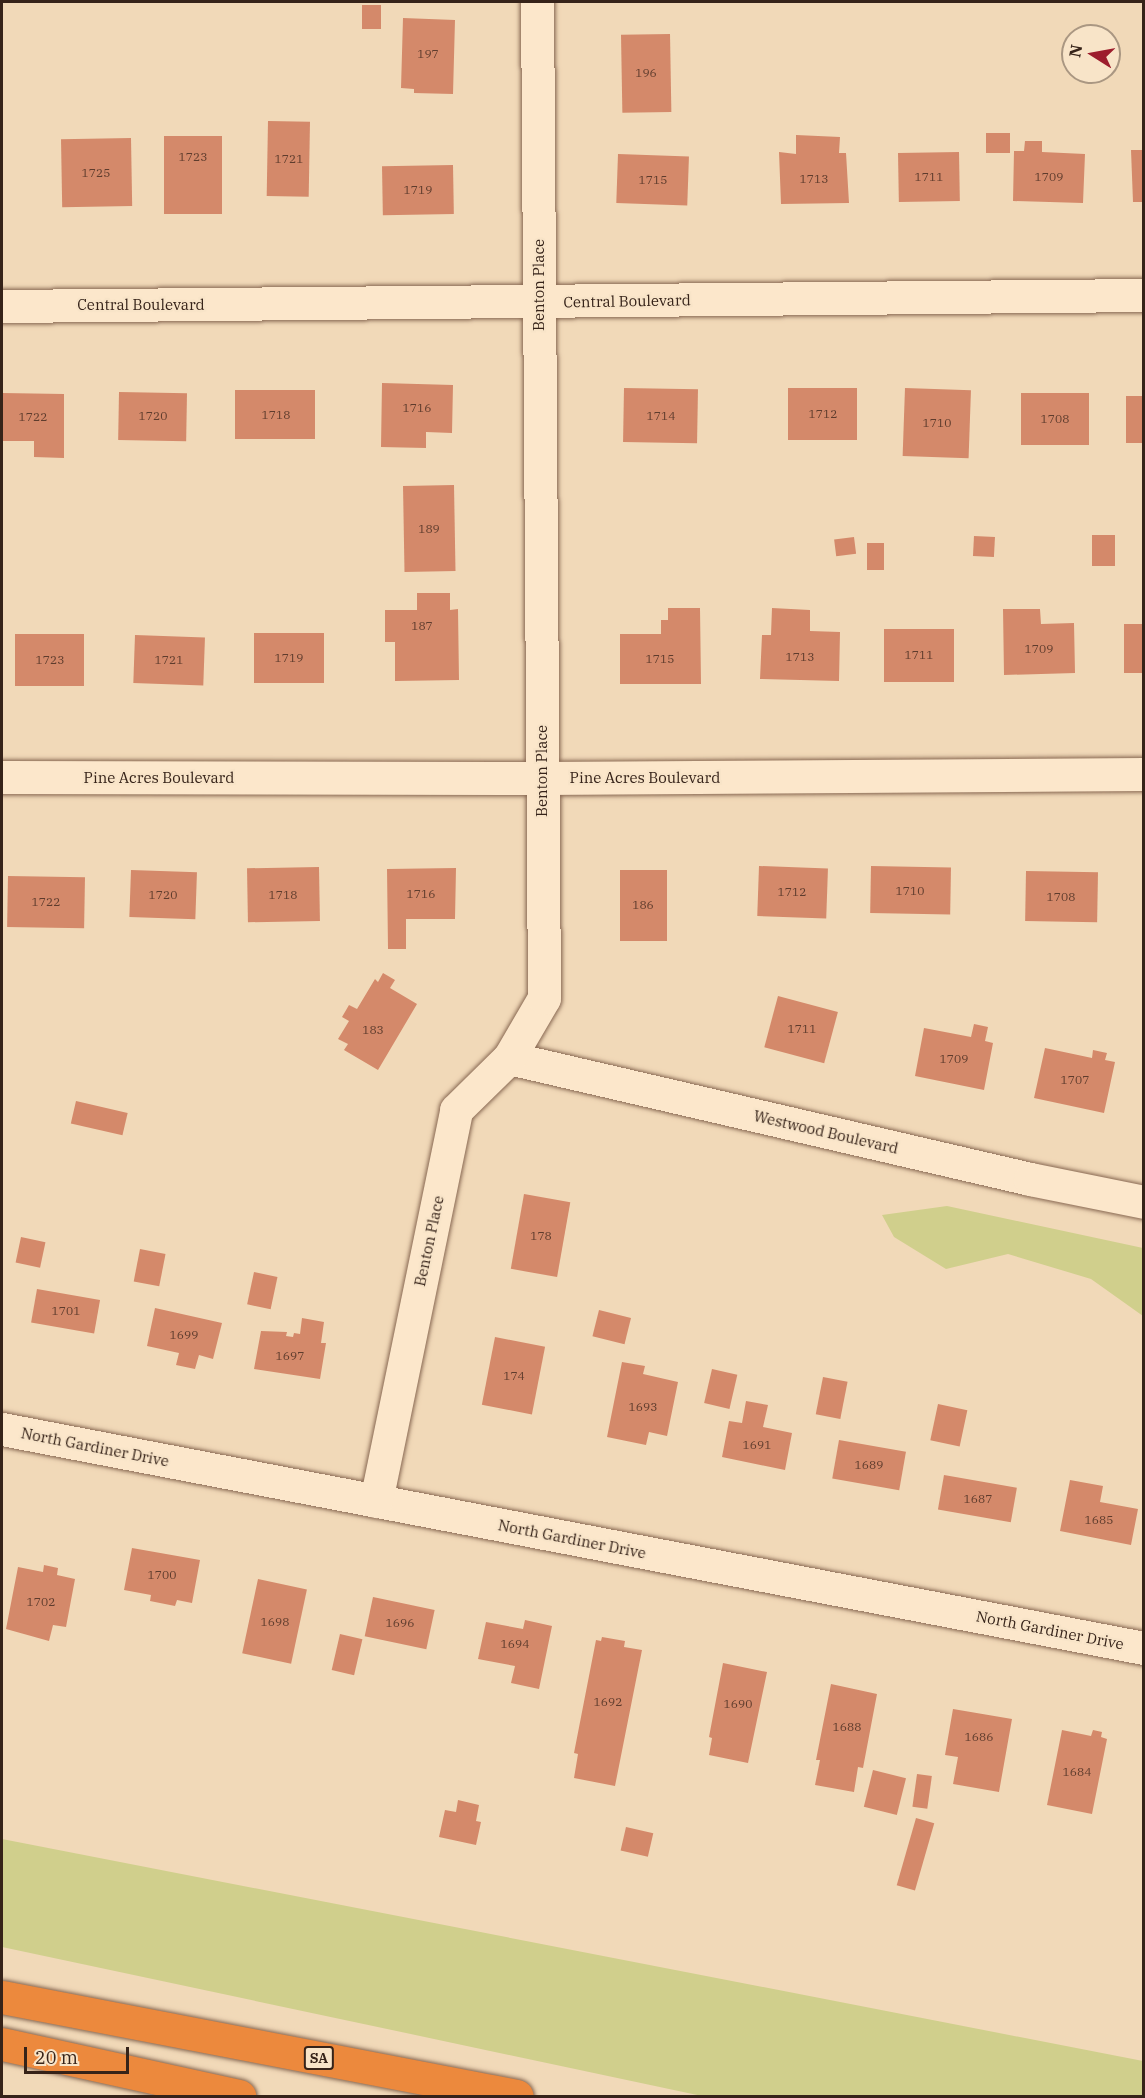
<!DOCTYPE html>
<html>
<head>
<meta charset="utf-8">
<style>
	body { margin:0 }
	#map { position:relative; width:1145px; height:2098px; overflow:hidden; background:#f1d9b8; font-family:"IBM Plex Serif",serif }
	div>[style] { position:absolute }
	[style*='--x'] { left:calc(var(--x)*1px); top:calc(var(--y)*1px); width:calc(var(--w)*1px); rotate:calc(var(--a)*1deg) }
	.green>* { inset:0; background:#d0cf8c }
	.building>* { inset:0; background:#d4896a; transform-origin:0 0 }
	.roads { filter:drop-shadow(0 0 2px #886852) drop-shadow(0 0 2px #886852) }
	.minor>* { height:33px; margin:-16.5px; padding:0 16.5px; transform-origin:16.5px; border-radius:16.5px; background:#fce7cb }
	.motorway>* { height:33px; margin:-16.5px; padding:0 16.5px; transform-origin:16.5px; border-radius:16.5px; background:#ec893d }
	span { translate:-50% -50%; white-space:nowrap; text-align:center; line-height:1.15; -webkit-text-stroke:4.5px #f8e4c8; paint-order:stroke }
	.number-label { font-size:12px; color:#5e3c2d }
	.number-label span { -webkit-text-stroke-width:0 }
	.shield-label span { padding:2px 4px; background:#f8e4c8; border:2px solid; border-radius:4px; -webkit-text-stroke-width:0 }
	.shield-label { font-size:14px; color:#362319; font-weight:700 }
	.street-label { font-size:15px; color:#362319 }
	.frame { position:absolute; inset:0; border:3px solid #362319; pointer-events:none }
	.north { position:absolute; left:1061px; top:24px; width:60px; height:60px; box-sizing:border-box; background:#f8e4c8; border:2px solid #aa9782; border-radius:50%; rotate:281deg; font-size:16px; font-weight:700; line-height:24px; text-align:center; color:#362319 }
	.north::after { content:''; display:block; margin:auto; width:21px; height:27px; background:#9d1d2d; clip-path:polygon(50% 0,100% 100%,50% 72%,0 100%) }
	.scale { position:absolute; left:24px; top:2047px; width:105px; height:27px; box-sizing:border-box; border:3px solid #362319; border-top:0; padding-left:8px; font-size:18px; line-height:21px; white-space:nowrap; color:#362319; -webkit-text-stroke:4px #f8e4c8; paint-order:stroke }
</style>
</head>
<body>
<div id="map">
	<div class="green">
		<i style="clip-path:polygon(947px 1206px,1143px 1248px,1143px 1316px,1091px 1279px,1008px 1254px,946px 1269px,894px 1237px,882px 1215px)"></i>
		<i style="clip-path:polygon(2px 1839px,1143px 2061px,1143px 2096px,702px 2096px,2px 1947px)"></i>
	</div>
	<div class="building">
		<i style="left:362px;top:5px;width:19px;height:24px"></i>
		<i style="clip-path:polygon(403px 18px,455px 20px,453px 94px,414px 93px,414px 89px,401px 88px)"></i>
		<i style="left:670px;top:34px;width:78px;height:49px;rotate:89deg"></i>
		<i style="left:268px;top:121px;width:42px;height:75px;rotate:1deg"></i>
		<i style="left:986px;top:133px;width:24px;height:20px"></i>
		<i style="clip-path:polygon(796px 135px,840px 137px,839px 153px,846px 153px,849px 203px,781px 204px,779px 152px,796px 154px)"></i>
		<i style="left:164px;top:136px;width:58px;height:78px"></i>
		<i style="left:131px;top:138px;width:68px;height:70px;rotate:89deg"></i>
		<i style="clip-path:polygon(1025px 141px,1042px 141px,1042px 152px,1085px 154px,1083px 203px,1013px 201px,1014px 151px,1024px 151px)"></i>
		<i style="clip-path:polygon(1131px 150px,1144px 150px,1144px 202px,1133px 202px)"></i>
		<i style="left:959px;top:152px;width:49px;height:61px;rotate:89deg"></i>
		<i style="left:618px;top:154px;width:71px;height:49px;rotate:2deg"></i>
		<i style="left:453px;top:165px;width:49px;height:71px;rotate:89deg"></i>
		<i style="clip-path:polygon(382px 383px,453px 385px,452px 433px,426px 432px,426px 448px,381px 447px)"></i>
		<i style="left:624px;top:388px;width:74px;height:54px;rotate:1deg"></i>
		<i style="left:857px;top:388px;width:52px;height:69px;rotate:90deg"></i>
		<i style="left:905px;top:388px;width:66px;height:68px;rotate:2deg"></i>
		<i style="left:315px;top:390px;width:49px;height:80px;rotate:90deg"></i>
		<i style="left:119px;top:392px;width:68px;height:48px;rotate:1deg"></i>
		<i style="clip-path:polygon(2px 393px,64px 394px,64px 458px,34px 457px,34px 441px,2px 441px)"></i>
		<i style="left:1021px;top:393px;width:68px;height:52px"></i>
		<i style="left:1126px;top:396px;width:18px;height:47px"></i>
		<i style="left:454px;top:485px;width:86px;height:51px;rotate:89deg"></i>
		<i style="left:1092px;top:535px;width:23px;height:31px"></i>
		<i style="left:974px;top:536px;width:21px;height:20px;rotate:3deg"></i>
		<i style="left:854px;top:537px;width:17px;height:20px;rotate:83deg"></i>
		<i style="left:867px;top:543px;width:17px;height:27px"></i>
		<i style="clip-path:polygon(417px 593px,450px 593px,450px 610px,458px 609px,459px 680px,395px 681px,395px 642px,385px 642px,385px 610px,417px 610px)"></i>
		<i style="clip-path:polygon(668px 608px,700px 608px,701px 684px,620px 684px,620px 634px,661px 634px,661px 620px,668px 620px)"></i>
		<i style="clip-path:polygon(772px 608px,810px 610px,810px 631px,840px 632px,839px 681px,760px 679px,762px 635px,771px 635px)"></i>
		<i style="clip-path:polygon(1003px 609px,1040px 609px,1041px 624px,1074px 623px,1075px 673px,1004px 675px)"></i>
		<i style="left:1124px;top:624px;width:20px;height:49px"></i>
		<i style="left:884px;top:629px;width:70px;height:53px"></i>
		<i style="left:254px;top:633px;width:70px;height:50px"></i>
		<i style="left:15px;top:634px;width:69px;height:52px"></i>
		<i style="left:135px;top:635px;width:70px;height:48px;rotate:2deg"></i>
		<i style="left:759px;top:866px;width:69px;height:50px;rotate:2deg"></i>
		<i style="left:871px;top:866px;width:80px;height:47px;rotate:1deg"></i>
		<i style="left:319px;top:867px;width:54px;height:72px;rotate:89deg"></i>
		<i style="clip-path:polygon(456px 868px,455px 919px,406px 919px,406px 949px,388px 949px,387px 869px)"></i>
		<i style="left:131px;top:870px;width:66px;height:47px;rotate:2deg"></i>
		<i style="left:620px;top:870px;width:47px;height:71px"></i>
		<i style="left:1026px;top:871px;width:72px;height:50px;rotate:1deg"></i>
		<i style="left:8px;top:876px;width:77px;height:51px;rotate:1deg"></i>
		<i style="clip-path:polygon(383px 973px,395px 980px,390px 988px,417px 1004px,378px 1070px,344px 1050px,348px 1044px,338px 1039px,349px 1021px,342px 1017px,349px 1005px,357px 1009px,375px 979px,378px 982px)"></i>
		<i style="left:778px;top:996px;width:62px;height:53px;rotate:15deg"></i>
		<i style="clip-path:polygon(974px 1024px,988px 1027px,985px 1041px,993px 1043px,984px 1090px,915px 1076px,924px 1028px,971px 1037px)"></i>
		<i style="clip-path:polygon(1045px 1048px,1092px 1058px,1093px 1050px,1107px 1053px,1105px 1060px,1115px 1062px,1104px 1113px,1034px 1098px)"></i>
		<i style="left:76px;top:1101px;width:53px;height:23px;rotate:13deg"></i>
		<i style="left:524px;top:1194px;width:47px;height:76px;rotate:10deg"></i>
		<i style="left:21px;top:1237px;width:25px;height:26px;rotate:12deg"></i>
		<i style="left:140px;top:1249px;width:26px;height:33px;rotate:11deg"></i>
		<i style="left:254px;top:1272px;width:24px;height:33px;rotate:12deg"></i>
		<i style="left:37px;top:1289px;width:64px;height:34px;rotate:10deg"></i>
		<i style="clip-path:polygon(155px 1308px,222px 1323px,213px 1359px,199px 1355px,195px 1369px,176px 1365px,179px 1353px,147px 1346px)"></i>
		<i style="left:599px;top:1310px;width:33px;height:27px;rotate:14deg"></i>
		<i style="clip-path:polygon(302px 1318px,324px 1322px,321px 1343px,326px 1343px,320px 1379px,254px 1369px,261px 1331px,287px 1332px,286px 1336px,293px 1337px,294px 1333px,300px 1334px)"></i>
		<i style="left:495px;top:1337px;width:51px;height:69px;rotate:11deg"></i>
		<i style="clip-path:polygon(622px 1362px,645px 1366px,643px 1374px,678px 1382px,667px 1436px,649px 1432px,646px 1445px,607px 1437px)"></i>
		<i style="left:712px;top:1369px;width:26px;height:35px;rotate:13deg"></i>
		<i style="left:823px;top:1377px;width:25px;height:38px;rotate:11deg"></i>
		<i style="clip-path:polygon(746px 1401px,768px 1405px,763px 1427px,792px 1433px,785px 1470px,722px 1457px,729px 1421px,742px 1423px)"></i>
		<i style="left:938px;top:1404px;width:30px;height:37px;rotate:12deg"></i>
		<i style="left:839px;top:1440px;width:68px;height:39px;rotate:10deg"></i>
		<i style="left:944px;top:1475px;width:74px;height:35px;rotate:10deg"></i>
		<i style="clip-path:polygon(1070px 1480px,1103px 1486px,1100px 1502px,1138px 1509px,1131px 1545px,1060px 1531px)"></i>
		<i style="clip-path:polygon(132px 1548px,200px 1560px,192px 1603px,177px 1600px,175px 1606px,150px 1601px,151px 1595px,124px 1590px)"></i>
		<i style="clip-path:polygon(44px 1565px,58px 1568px,57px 1575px,75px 1579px,66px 1627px,53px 1625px,49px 1641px,6px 1629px,18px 1567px,43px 1572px)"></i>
		<i style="left:258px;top:1579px;width:50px;height:76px;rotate:12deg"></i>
		<i style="left:373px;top:1597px;width:63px;height:40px;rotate:12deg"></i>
		<i style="clip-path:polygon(525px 1620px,552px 1626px,539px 1689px,511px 1683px,515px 1666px,478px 1659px,486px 1622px,523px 1629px)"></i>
		<i style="left:340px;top:1634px;width:23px;height:37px;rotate:13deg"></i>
		<i style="clip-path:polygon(602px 1637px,625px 1641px,624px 1647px,642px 1650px,615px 1786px,574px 1778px,578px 1754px,574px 1753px,596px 1640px,601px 1641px)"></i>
		<i style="clip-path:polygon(723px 1663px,767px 1672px,748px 1763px,709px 1755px,712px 1738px,709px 1737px)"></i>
		<i style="clip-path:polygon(831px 1684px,877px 1694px,863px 1768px,858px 1767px,854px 1792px,815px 1785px,820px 1760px,816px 1760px)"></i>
		<i style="clip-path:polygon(953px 1709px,1012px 1719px,999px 1792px,953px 1784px,958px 1757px,945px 1755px)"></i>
		<i style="clip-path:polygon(1062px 1730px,1091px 1736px,1093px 1730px,1102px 1732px,1101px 1737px,1107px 1739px,1092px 1814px,1047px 1805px)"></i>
		<i style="left:873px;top:1770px;width:34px;height:38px;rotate:14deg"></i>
		<i style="left:917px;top:1774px;width:15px;height:33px;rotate:8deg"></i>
		<i style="clip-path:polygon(458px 1800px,479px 1805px,476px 1821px,481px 1822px,476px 1845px,439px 1837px,445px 1810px,456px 1812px)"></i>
		<i style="left:916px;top:1818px;width:19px;height:70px;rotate:16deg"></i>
		<i style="left:626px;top:1827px;width:28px;height:24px;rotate:13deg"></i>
	</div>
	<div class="roads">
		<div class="minor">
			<i style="--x:2;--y:306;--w:1142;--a:-0.55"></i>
			<i style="--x:2;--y:777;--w:540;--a:0.11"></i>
			<i style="--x:542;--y:778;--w:602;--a:-0.38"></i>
			<i style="--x:509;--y:1058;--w:535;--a:13.07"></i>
			<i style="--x:1030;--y:1179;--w:116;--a:11.4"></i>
			<i style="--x:2;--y:1429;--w:1163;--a:10.86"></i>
			<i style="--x:376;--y:1501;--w:399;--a:-78.4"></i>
			<i style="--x:456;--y:1110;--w:74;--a:-44.5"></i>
			<i style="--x:509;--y:1058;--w:69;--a:-59.7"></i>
			<i style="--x:544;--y:998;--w:996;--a:-90.4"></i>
		</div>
		<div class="motorway">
			<i style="--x:2;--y:1997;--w:524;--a:10.88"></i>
			<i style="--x:2;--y:2044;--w:243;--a:12.4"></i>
		</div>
	</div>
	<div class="number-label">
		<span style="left:428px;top:54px">197</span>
		<span style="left:646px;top:73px">196</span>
		<span style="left:193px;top:157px">1723</span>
		<span style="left:289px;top:159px">1721</span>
		<span style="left:96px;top:173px">1725</span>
		<span style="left:929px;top:177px">1711</span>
		<span style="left:1049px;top:177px">1709</span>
		<span style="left:814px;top:179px">1713</span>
		<span style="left:653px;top:180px">1715</span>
		<span style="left:418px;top:190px">1719</span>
		<span style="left:417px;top:408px">1716</span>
		<span style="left:823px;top:414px">1712</span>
		<span style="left:276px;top:415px">1718</span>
		<span style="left:153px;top:416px">1720</span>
		<span style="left:661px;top:416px">1714</span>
		<span style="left:33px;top:417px">1722</span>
		<span style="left:1055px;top:419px">1708</span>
		<span style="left:937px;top:423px">1710</span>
		<span style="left:429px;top:529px">189</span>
		<span style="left:422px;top:626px">187</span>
		<span style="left:1039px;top:649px">1709</span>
		<span style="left:919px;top:655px">1711</span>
		<span style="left:800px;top:657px">1713</span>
		<span style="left:289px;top:658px">1719</span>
		<span style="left:660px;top:659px">1715</span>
		<span style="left:50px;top:660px">1723</span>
		<span style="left:169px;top:660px">1721</span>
		<span style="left:910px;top:891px">1710</span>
		<span style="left:792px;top:892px">1712</span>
		<span style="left:421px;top:894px">1716</span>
		<span style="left:163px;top:895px">1720</span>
		<span style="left:283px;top:895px">1718</span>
		<span style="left:1061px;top:897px">1708</span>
		<span style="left:46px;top:902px">1722</span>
		<span style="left:643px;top:905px">186</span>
		<span style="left:802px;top:1029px">1711</span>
		<span style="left:373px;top:1030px">183</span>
		<span style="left:954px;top:1059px">1709</span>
		<span style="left:1075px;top:1080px">1707</span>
		<span style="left:541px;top:1236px">178</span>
		<span style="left:66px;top:1311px">1701</span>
		<span style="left:184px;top:1335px">1699</span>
		<span style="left:290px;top:1356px">1697</span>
		<span style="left:514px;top:1376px">174</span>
		<span style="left:643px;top:1407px">1693</span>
		<span style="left:757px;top:1445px">1691</span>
		<span style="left:869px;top:1465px">1689</span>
		<span style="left:978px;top:1499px">1687</span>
		<span style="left:1099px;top:1520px">1685</span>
		<span style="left:162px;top:1575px">1700</span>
		<span style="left:41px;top:1602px">1702</span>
		<span style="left:275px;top:1622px">1698</span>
		<span style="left:400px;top:1623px">1696</span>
		<span style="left:515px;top:1644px">1694</span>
		<span style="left:608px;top:1702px">1692</span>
		<span style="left:738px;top:1704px">1690</span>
		<span style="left:847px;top:1727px">1688</span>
		<span style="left:979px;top:1737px">1686</span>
		<span style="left:1077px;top:1772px">1684</span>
	</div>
	<div class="shield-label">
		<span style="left:319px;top:2058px">SA</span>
	</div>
	<div class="street-label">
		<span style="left:539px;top:285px;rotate:-90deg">Benton Place</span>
		<span style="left:627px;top:301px;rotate:-1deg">Central Boulevard</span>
		<span style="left:141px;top:305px">Central Boulevard</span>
		<span style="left:542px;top:771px;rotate:-90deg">Benton Place</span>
		<span style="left:159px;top:778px">Pine Acres Boulevard</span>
		<span style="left:645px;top:778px">Pine Acres Boulevard</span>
		<span style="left:826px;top:1132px;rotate:13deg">Westwood Boulevard</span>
		<span style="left:429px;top:1241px;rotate:-78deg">Benton Place</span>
		<span style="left:95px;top:1447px;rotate:11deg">North Gardiner Drive</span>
		<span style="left:572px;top:1539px;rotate:11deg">North Gardiner Drive</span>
		<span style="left:1050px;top:1630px;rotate:11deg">North Gardiner Drive</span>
	</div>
	<div class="frame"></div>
	<div class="north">N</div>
	<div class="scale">20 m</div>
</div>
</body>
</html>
